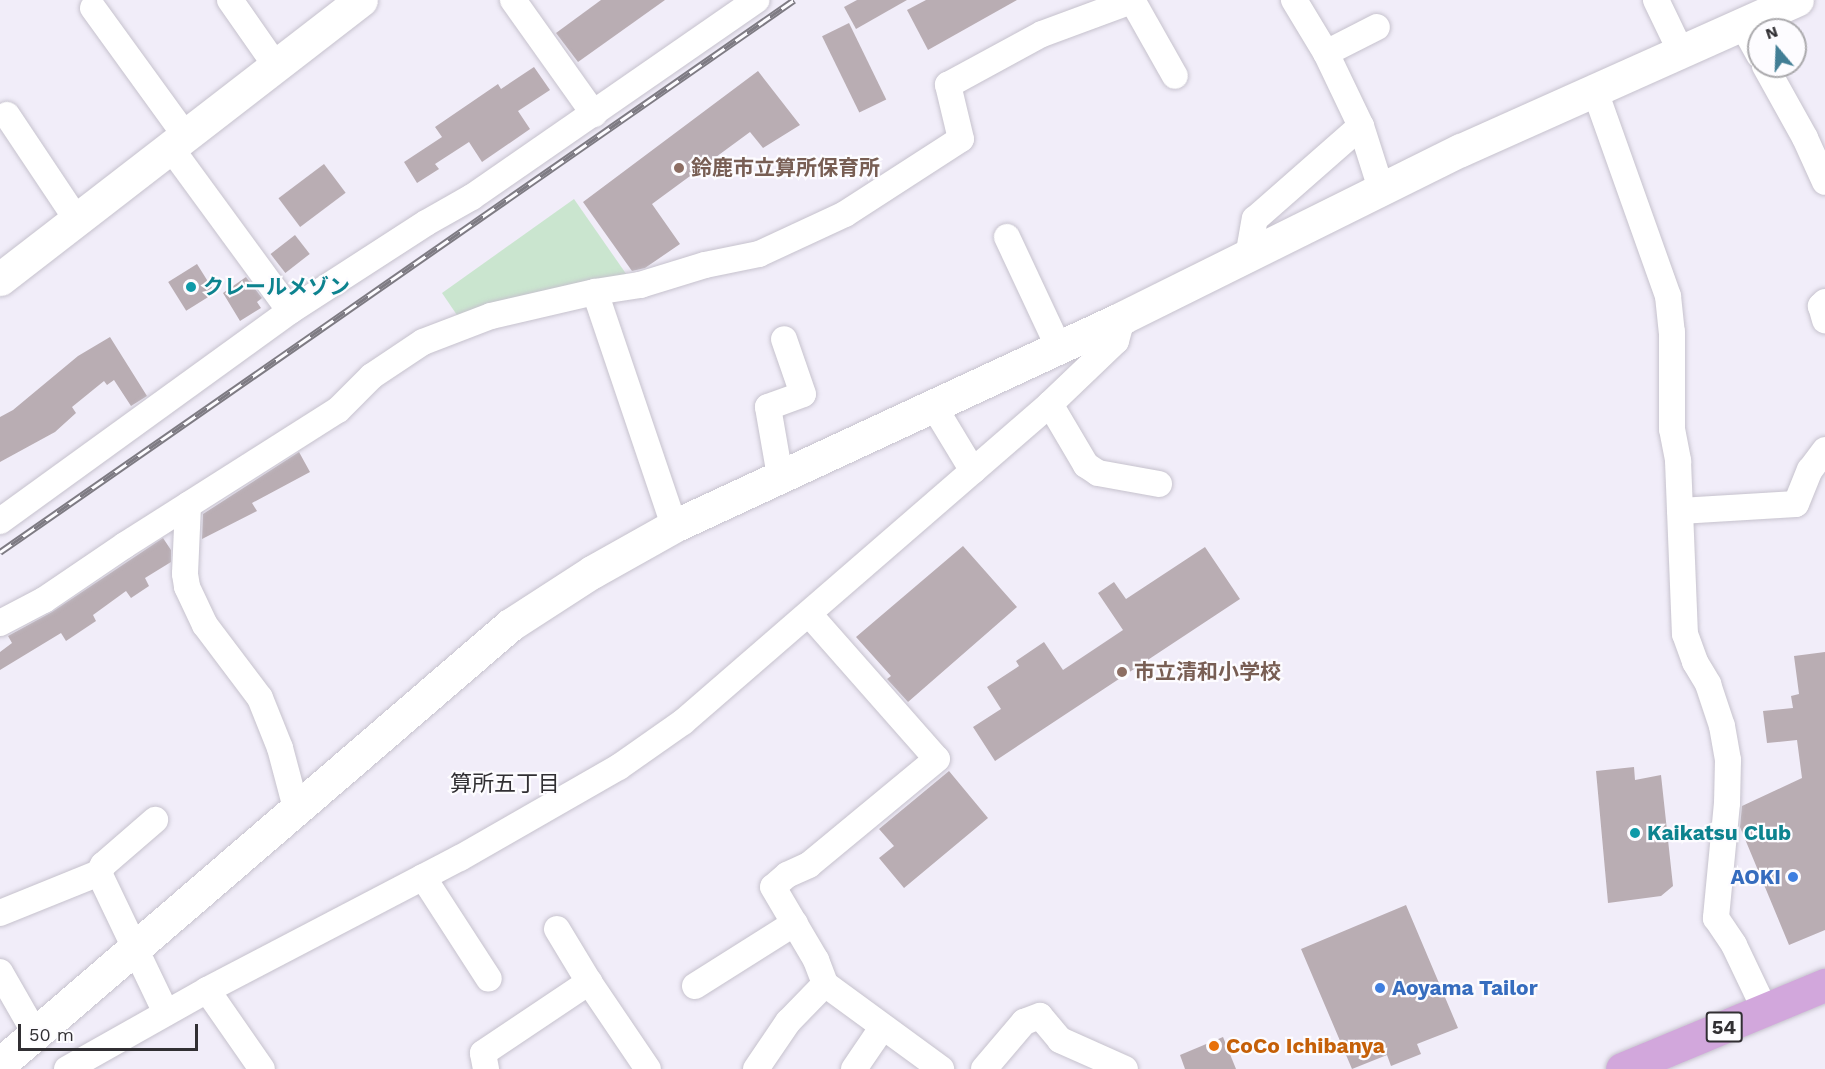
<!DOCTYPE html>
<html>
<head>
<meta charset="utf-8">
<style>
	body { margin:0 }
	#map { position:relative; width:1825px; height:1069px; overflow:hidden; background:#f1edf9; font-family:"Work Sans","Noto Sans JP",sans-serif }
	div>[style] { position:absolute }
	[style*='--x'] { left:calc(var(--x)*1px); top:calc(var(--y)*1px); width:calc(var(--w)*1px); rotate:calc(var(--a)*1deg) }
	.green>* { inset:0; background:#cae5cf }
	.building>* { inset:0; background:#b9adb3; transform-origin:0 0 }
	.roads { filter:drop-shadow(0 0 2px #c6c2cd) drop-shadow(0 0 2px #c6c2cd) }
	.street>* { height:26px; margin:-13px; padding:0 13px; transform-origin:13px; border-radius:13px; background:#fff }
	.secondary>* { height:33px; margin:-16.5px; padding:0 16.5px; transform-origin:16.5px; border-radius:16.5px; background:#fff }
	.primary>* { height:33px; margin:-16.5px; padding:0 16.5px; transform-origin:16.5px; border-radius:16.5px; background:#d2a7dc }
	.rail>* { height:7px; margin-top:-3.5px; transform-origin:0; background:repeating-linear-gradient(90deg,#fdfcff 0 14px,#7e7b83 0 28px); box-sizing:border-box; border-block:2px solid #7e7b83 }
	.dots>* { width:16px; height:16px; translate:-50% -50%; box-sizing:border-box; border:3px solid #fdfcff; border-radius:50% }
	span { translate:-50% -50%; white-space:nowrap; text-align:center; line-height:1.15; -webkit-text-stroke:4.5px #fdfcff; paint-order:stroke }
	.shield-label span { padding:2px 4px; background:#fdfcff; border:2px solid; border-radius:4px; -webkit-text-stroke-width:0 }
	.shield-label { font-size:20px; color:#312f33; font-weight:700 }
	.education-label { font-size:21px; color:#785e54; font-weight:700 }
	.left { translate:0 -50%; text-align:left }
	.culture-label { font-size:21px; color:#0d838f; font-weight:700 }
	.shop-label { font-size:21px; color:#366cbe; font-weight:700 }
	.right { translate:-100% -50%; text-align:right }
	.food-label { font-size:21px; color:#c56008; font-weight:700 }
	.neighbourhood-label { font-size:22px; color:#312f33 }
	.north { position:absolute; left:1747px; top:18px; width:60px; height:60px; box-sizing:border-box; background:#fdfcff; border:2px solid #abaaad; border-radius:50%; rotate:341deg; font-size:16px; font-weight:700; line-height:24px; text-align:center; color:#312f33 }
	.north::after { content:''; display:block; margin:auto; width:21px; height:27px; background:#427e95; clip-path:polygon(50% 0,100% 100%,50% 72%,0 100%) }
	.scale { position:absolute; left:18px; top:1024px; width:180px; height:27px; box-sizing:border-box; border:3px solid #312f33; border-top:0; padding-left:8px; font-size:18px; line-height:21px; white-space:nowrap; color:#312f33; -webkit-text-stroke:4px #fdfcff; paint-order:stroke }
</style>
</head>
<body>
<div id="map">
	<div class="green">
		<i style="clip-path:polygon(574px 199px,629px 278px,459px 318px,442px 293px)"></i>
	</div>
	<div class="building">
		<i style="clip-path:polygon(601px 0,665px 0,578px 62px,556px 33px)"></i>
		<i style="clip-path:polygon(857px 0,907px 0,856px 29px,844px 7px)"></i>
		<i style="clip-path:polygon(926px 0,1017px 0,928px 50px,907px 10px)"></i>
		<i style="left:849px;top:23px;width:85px;height:30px;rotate:64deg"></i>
		<i style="clip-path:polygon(534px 67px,550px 90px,518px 111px,530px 129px,482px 162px,469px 142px,435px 164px,439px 169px,417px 183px,404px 162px,442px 137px,435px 127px,498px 84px,501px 89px)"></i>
		<i style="clip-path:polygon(758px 71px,800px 125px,763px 148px,750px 132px,652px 204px,680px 244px,645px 268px,632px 271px,583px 202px)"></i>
		<i style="left:324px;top:164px;width:36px;height:57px;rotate:53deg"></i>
		<i style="left:295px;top:235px;width:24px;height:31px;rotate:52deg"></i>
		<i style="left:197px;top:264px;width:34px;height:34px;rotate:58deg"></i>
		<i style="clip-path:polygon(246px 277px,262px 298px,257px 302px,261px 308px,240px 321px,223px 293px)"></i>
		<i style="clip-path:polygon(110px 337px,147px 396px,131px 406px,114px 380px,107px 385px,104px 381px,72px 407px,76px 413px,55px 432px,0 462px,0 417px,13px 410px,78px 356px)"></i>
		<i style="clip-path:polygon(299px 452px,310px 472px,252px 503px,257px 511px,202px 539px,203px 514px)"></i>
		<i style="clip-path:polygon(163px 538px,171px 550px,171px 562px,145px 578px,149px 586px,131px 598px,126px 591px,93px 615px,96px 621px,66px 641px,61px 633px,0 670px,0 652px,12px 643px,8px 636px,52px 612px)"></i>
		<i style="clip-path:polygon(963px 546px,1017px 607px,908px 702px,887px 679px,891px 676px,856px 637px)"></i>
		<i style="clip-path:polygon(1205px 547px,1240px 599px,995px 761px,973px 727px,1001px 709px,987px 687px,1019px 666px,1016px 661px,1044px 642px,1063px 670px,1123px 630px,1098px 593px,1114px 582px,1126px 599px)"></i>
		<i style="clip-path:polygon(1825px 652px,1825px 930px,1789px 945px,1740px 827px,1742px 806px,1802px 778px,1797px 740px,1767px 743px,1763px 711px,1793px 708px,1791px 696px,1799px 694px,1794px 656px)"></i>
		<i style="clip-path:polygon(1634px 767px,1635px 780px,1661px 775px,1673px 886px,1661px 896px,1608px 903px,1596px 771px)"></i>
		<i style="clip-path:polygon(949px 771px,988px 818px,904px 888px,879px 858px,894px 846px,879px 829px)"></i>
		<i style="clip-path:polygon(1406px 905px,1458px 1028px,1417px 1044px,1421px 1054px,1391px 1066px,1387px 1055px,1352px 1069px,1301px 949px)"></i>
		<i style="clip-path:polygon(1223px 1037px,1236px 1069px,1185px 1069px,1180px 1055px)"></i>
	</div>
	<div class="roads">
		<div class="street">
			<i style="--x:230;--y:0;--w:80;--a:55.1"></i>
			<i style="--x:513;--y:0;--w:140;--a:54.6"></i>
			<i style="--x:1132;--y:0;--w:87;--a:60.5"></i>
			<i style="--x:1294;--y:0;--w:62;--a:58.9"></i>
			<i style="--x:1326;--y:53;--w:81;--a:64.4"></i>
			<i style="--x:1361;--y:126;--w:69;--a:72.3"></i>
			<i style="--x:1656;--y:0;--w:58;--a:64.3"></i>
			<i style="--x:93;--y:8;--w:157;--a:54.1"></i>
			<i style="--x:1742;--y:24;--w:35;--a:61"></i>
			<i style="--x:1326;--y:53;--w:57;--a:-27"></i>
			<i style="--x:1765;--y:66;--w:82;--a:60.9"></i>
			<i style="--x:1805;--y:138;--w:48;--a:65.6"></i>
			<i style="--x:1595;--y:91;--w:218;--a:70.4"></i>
			<i style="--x:1668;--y:296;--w:36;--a:84"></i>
			<i style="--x:1672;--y:332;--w:97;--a:90"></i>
			<i style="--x:1672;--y:429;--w:33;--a:79"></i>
			<i style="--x:1678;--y:461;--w:173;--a:87.7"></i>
			<i style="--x:1685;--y:634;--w:30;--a:70"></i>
			<i style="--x:1695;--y:662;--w:26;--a:59"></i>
			<i style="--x:1708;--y:684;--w:44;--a:71.6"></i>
			<i style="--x:1722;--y:726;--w:35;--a:80"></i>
			<i style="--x:1728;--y:760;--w:43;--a:91.3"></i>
			<i style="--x:1727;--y:803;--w:116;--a:95.5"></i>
			<i style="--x:1716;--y:918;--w:32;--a:56"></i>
			<i style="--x:1734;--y:945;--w:72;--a:64.5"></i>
			<i style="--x:7;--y:115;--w:126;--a:56.3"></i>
			<i style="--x:170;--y:147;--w:203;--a:53.8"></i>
			<i style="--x:1007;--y:237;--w:123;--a:64.9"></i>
			<i style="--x:1248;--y:257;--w:39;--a:-80"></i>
			<i style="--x:1255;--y:219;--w:141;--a:-41.3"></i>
			<i style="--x:595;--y:292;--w:247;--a:71.3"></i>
			<i style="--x:1825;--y:302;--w:6;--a:135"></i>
			<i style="--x:1821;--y:306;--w:15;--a:74"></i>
			<i style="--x:1050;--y:404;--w:71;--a:59.5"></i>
			<i style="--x:1086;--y:465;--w:14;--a:34"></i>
			<i style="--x:1098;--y:473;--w:62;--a:10.2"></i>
			<i style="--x:933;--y:405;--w:77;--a:58.8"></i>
			<i style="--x:780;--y:476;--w:70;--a:-99.9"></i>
			<i style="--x:768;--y:407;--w:37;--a:-20"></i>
			<i style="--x:803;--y:394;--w:58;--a:-109.1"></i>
			<i style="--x:188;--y:505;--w:69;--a:92.5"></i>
			<i style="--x:185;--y:574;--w:13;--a:81"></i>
			<i style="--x:187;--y:587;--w:42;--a:64.7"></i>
			<i style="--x:205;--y:625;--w:91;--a:53"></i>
			<i style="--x:260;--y:698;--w:54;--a:68.2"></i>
			<i style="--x:280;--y:748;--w:62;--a:75.1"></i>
			<i style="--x:1680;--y:511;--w:116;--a:-3.5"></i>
			<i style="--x:1796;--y:504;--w:37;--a:-68"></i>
			<i style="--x:1810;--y:470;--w:25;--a:-53"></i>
			<i style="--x:0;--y:521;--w:358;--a:-35.9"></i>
			<i style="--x:290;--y:311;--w:162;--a:-32.9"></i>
			<i style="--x:426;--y:223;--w:53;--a:-29.5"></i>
			<i style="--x:472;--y:197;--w:346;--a:-34.7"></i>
			<i style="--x:809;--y:614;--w:193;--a:48.6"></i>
			<i style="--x:937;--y:759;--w:166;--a:140.4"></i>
			<i style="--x:809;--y:865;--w:24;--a:156"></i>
			<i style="--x:787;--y:875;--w:18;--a:139"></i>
			<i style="--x:773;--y:887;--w:85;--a:59.5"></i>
			<i style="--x:816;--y:960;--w:26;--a:69"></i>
			<i style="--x:825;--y:984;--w:144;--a:36.2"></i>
			<i style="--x:0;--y:623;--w:50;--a:-27.6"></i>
			<i style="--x:44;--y:600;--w:98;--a:-34.2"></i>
			<i style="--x:125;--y:545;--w:252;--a:-32.4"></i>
			<i style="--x:338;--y:410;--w:48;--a:-45"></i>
			<i style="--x:372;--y:376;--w:61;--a:-33.7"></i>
			<i style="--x:423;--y:342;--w:73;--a:-20.9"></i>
			<i style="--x:491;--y:316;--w:107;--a:-13"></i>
			<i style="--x:595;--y:292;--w:46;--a:-8.8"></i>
			<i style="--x:640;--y:285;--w:68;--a:-17.1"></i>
			<i style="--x:705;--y:265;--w:55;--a:-11.5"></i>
			<i style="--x:759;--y:254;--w:95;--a:-24.9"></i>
			<i style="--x:845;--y:214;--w:138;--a:-32.9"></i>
			<i style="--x:961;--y:139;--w:56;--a:-103.5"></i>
			<i style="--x:948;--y:85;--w:107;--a:-28.5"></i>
			<i style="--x:1042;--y:34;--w:98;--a:-20.3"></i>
			<i style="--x:99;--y:873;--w:155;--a:64.4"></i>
			<i style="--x:423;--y:877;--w:121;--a:57.1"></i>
			<i style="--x:0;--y:913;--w:107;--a:-22"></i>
			<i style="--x:99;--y:873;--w:9;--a:-63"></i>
			<i style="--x:103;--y:865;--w:69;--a:-40.9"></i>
			<i style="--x:557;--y:929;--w:62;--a:58.9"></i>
			<i style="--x:0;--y:972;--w:70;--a:60.2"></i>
			<i style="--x:695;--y:986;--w:118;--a:-32.2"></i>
			<i style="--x:207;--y:990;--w:96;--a:55.2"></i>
			<i style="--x:67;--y:1069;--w:161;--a:-29.4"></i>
			<i style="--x:207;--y:990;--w:285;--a:-27.6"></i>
			<i style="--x:460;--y:858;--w:183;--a:-29.8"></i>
			<i style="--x:619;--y:767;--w:78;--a:-35.1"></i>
			<i style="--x:683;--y:722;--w:486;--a:-40.9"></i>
			<i style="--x:1050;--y:404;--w:91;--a:-43.7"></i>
			<i style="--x:1116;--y:341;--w:24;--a:-75"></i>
			<i style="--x:486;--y:1069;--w:16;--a:-101"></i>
			<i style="--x:483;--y:1053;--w:128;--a:-33.8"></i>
			<i style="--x:589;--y:982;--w:105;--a:55.9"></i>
			<i style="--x:756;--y:1069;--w:57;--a:-55.8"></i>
			<i style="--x:788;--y:1022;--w:53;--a:-45.8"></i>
			<i style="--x:854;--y:1069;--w:50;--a:-55.7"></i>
			<i style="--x:984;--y:1069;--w:62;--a:-49.6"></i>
			<i style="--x:1024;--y:1022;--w:17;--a:-21"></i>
			<i style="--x:1040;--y:1016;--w:31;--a:50"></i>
			<i style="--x:1060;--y:1040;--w:71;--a:24"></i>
		</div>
		<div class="secondary">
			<i style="--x:0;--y:279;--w:456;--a:-37.7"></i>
			<i style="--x:0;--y:1064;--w:673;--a:-40.72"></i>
			<i style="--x:510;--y:625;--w:98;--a:-32.9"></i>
			<i style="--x:592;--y:572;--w:94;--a:-29.3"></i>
			<i style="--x:674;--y:526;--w:494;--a:-24.9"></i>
			<i style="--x:1122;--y:318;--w:378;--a:-26.4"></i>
			<i style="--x:1461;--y:150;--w:368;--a:-24.1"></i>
		</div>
		<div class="primary">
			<i style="--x:1622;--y:1069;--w:220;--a:-22.5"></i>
		</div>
	</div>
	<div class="rail">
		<i style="--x:0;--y:552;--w:967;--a:-34.81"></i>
	</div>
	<div class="dots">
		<i style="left:679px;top:168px;background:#8d6e63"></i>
		<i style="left:191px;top:287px;background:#0f9aa8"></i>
		<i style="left:1122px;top:672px;background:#8d6e63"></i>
		<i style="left:1635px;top:833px;background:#0f9aa8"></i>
		<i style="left:1793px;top:877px;background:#3f7fe0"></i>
		<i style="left:1380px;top:988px;background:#3f7fe0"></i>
		<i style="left:1214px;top:1046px;background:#e8710a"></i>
	</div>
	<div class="shield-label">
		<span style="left:1724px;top:1027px">54</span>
	</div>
	<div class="education-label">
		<span class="left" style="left:691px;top:168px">鈴鹿市立算所保育所</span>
		<span class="left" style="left:1134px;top:672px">市立清和小学校</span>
	</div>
	<div class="culture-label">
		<span class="left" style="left:203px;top:287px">クレールメゾン</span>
		<span class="left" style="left:1647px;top:833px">Kaikatsu Club</span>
	</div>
	<div class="shop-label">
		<span class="right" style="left:1781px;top:877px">AOKI</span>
		<span class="left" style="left:1392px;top:988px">Aoyama Tailor</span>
	</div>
	<div class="food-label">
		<span class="left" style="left:1226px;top:1046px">CoCo Ichibanya</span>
	</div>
	<div class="neighbourhood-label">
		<span style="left:505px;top:784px">算所五丁目</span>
	</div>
	<div class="north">N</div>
	<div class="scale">50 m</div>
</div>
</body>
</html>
